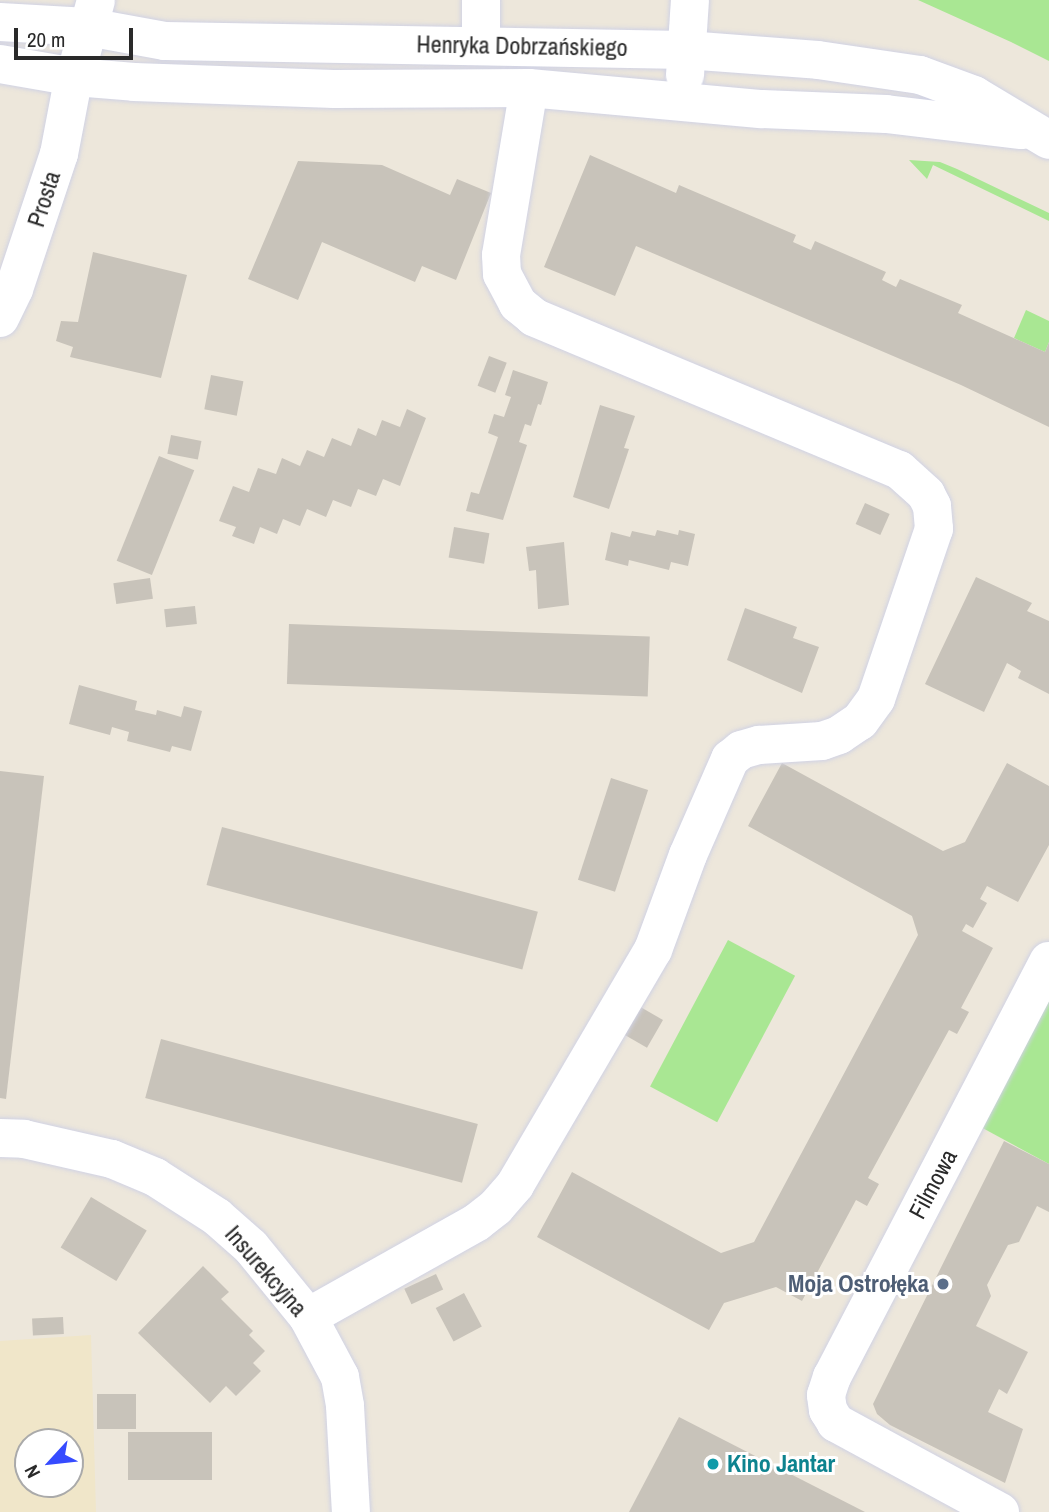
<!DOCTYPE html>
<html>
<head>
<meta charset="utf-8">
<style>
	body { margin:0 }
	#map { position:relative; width:1049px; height:1512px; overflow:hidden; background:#ede7db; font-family:"Archivo Narrow",sans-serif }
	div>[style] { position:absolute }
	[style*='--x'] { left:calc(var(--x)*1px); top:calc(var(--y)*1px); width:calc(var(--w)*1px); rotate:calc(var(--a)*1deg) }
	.education>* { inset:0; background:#f0e6c9 }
	.green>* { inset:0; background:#a9e793; transform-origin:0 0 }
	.building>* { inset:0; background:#c8c3ba; transform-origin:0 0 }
	.roads { filter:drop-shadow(0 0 2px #d0d2e4) drop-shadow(0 0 2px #d0d2e4) }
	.minor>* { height:38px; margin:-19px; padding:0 19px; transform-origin:19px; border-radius:19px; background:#fff }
	.dots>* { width:19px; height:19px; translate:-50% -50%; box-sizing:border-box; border:4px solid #fff; border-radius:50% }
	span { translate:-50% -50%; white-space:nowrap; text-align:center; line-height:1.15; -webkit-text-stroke:6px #fff; paint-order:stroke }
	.street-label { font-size:24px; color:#2a2a2a }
	.service-label { font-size:24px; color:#4e5e75; font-weight:700 }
	.right { translate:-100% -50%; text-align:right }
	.culture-label { font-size:24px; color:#0d838f; font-weight:700 }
	.left { translate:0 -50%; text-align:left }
	.north { position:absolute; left:14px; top:1428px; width:70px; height:70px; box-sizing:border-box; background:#fff; border:2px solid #aaa; border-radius:50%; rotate:243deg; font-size:19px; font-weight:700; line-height:28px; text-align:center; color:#2a2a2a }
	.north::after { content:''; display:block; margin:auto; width:24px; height:32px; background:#364bff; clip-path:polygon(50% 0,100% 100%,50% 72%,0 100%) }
	.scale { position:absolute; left:14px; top:28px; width:119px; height:32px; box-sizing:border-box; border:4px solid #2a2a2a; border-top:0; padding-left:9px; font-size:21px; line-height:24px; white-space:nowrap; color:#2a2a2a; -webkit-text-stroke:5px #fff; paint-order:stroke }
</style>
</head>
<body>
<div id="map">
	<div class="education">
		<i style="clip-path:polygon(evenodd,91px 1335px,96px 1512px,0 1512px,0 1341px,91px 1335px,28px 1442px,70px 1442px,70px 1484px,28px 1484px,28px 1442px)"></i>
	</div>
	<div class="green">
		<i style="clip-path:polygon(918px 0,1049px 0,1049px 61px,1011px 42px)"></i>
		<i style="clip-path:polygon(909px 160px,940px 162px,957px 169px,1049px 213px,1049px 221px,933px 165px,927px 179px)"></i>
		<i style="clip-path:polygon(1026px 310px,1049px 321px,1049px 342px,1045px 352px,1014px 338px)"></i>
		<i style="left:728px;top:940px;width:76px;height:166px;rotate:28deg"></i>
		<i style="clip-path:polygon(1049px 994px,1049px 1164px,977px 1125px)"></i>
	</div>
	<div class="building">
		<i style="clip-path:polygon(590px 155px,676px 193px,679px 185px,796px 235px,793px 242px,811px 250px,815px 241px,886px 272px,882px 280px,896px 287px,900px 279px,962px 305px,958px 313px,1045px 352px,1049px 342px,1049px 427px,961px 385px,636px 246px,615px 296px,544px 267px)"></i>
		<i style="clip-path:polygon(298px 161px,382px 165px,450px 195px,457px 179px,491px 193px,456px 280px,422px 266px,415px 282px,322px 242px,298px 300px,248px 279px)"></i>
		<i style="clip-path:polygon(93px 252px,187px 275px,161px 378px,70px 357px,73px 347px,56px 341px,61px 321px,78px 322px)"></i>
		<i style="left:489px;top:356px;width:19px;height:32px;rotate:21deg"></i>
		<i style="clip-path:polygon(513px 370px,548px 382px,541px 405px,538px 404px,531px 426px,525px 424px,519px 442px,527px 445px,503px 520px,466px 511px,471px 492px,479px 494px,498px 437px,488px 433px,494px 414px,504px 417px,511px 397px,505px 395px)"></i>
		<i style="left:211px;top:375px;width:33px;height:35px;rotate:11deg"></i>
		<i style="clip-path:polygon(600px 405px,635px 416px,624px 448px,629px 449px,609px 509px,573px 497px)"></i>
		<i style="clip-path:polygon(407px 409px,426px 418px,400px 486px,383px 479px,376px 496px,358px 489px,351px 507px,333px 500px,326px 517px,307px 509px,300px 526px,283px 519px,277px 534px,260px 527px,254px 544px,232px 536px,236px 527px,219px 521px,233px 486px,249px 492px,258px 468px,276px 474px,282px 458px,300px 466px,307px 450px,324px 457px,332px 438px,351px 446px,358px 428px,376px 436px,382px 420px,400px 427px)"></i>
		<i style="left:171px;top:435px;width:31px;height:19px;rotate:11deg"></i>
		<i style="left:159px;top:456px;width:38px;height:113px;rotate:22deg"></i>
		<i style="left:865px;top:503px;width:27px;height:23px;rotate:24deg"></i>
		<i style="left:454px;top:527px;width:36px;height:31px;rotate:10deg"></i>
		<i style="clip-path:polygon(657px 530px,678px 535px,679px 530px,695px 534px,688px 566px,671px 562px,669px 570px,629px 560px,628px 566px,605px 560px,611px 532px,630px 537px,632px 531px,655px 536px)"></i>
		<i style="clip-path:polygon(564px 542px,569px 605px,538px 609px,536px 570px,529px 571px,526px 547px)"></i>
		<i style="clip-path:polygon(976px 577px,1032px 603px,1027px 611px,1049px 621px,1049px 694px,1018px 678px,1021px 671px,1007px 663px,984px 712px,925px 684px)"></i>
		<i style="left:150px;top:578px;width:21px;height:37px;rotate:82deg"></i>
		<i style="left:195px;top:606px;width:18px;height:31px;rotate:84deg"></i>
		<i style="clip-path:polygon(745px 608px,797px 627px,793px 638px,819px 647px,802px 693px,727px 660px)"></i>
		<i style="left:289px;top:624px;width:361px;height:60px;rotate:2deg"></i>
		<i style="clip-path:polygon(79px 685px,137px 701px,135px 710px,156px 715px,157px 710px,181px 717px,184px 706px,202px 711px,191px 751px,172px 746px,170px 752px,127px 741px,129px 732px,112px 727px,110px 735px,69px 724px)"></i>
		<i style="clip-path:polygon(782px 763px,943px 851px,965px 842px,1007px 763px,1049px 786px,1049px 845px,1018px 902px,987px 886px,980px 899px,987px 903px,973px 928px,966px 924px,962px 931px,993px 948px,961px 1008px,969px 1012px,957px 1034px,949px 1030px,868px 1178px,879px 1184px,867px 1206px,856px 1200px,802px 1301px,776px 1287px,724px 1303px,709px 1330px,537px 1237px,572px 1172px,721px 1253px,754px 1242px,918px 935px,912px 916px,748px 826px)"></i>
		<i style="clip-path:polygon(0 771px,44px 776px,6px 1099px,0 1098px)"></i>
		<i style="left:611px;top:778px;width:39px;height:107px;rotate:18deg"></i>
		<i style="left:222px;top:827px;width:327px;height:60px;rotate:15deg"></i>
		<i style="left:637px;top:1005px;width:30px;height:32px;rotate:30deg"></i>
		<i style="left:161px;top:1039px;width:328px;height:61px;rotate:15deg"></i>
		<i style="clip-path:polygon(1004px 1141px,1049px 1164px,1049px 1212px,1037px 1206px,1019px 1242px,1008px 1245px,987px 1285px,991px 1296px,976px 1326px,1028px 1352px,1007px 1394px,999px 1389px,988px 1412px,1023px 1429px,1005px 1483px,890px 1425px,877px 1414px,873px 1404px)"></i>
		<i style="left:91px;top:1197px;width:65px;height:59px;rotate:31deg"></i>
		<i style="clip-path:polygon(203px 1266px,229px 1292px,221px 1299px,253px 1331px,249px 1335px,265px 1351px,253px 1363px,261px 1371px,236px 1396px,226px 1386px,210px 1403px,138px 1333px)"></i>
		<i style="left:436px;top:1274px;width:17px;height:35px;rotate:65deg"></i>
		<i style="left:464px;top:1293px;width:38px;height:32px;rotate:62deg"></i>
		<i style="left:63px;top:1317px;width:17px;height:31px;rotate:87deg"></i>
		<i style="left:136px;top:1394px;width:35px;height:39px;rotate:90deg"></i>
		<i style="clip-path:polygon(679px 1417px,865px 1512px,629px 1512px)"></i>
		<i style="left:128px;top:1432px;width:84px;height:48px"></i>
	</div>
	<div class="roads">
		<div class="minor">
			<i style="--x:0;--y:22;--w:88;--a:3.3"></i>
			<i style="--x:88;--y:27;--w:78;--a:10.3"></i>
			<i style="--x:165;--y:41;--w:521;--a:0.99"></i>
			<i style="--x:686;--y:50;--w:132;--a:4.3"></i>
			<i style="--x:818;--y:60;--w:103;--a:8.4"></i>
			<i style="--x:920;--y:75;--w:58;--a:20.3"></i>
			<i style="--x:974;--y:95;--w:87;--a:31"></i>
			<i style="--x:481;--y:44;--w:44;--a:-90"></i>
			<i style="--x:0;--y:64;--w:76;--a:9.8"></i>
			<i style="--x:75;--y:77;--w:59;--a:4.8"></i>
			<i style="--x:134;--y:82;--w:200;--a:2"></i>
			<i style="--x:334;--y:89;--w:195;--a:-0.3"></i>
			<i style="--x:529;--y:88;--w:234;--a:5.2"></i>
			<i style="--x:762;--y:109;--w:124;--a:2.3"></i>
			<i style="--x:886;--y:114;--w:136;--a:6.8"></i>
			<i style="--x:685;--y:75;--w:75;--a:-86.2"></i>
			<i style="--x:0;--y:318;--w:32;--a:-64"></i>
			<i style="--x:14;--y:289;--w:142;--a:-71.6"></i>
			<i style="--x:59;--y:154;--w:64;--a:-79.2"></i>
			<i style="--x:71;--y:91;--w:94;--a:-74.6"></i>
			<i style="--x:0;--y:1138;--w:24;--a:2"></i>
			<i style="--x:24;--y:1139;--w:90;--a:12.8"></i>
			<i style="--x:112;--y:1159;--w:47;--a:22.7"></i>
			<i style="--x:155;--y:1177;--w:74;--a:32.8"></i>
			<i style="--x:217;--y:1217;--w:45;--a:41.4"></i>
			<i style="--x:251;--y:1247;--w:90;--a:50.8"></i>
			<i style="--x:308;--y:1317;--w:68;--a:61.9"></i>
			<i style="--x:340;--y:1377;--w:29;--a:80"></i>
			<i style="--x:345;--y:1406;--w:106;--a:86.8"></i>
			<i style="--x:308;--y:1317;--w:194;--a:-29.3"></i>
			<i style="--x:477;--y:1222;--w:24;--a:-38"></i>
			<i style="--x:496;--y:1207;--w:29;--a:-49"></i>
			<i style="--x:515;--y:1185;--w:273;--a:-59.6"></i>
			<i style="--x:653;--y:950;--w:101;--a:-69.8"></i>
			<i style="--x:688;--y:855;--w:105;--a:-66.4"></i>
			<i style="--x:730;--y:759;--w:14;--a:-39"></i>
			<i style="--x:741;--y:750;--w:19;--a:-16"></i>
			<i style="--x:759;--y:745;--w:63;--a:-3.6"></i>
			<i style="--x:822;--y:741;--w:18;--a:-19"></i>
			<i style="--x:839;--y:735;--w:25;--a:-34"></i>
			<i style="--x:860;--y:721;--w:27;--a:-54"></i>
			<i style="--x:876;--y:699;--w:180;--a:-71.2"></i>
			<i style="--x:934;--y:529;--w:23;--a:-95"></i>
			<i style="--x:932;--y:506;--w:13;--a:-117"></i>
			<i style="--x:926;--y:494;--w:36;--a:-138"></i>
			<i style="--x:899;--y:470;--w:396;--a:-157.3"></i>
			<i style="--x:534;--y:317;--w:21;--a:-141"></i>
			<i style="--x:518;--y:304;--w:34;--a:-118"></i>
			<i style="--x:502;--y:274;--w:19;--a:-93"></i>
			<i style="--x:501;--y:255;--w:169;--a:-80.5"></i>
			<i style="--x:1000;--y:1512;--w:187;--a:-151.5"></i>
			<i style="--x:836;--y:1423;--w:15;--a:-122"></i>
			<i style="--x:828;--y:1410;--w:15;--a:-98"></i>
			<i style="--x:826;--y:1395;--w:19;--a:-72"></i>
			<i style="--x:832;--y:1377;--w:469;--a:-62.5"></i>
		</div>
	</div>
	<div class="dots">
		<i style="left:943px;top:1284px;background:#5c6f8a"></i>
		<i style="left:713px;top:1464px;background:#0f9aa8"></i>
	</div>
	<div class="street-label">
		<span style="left:522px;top:46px;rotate:1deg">Henryka Dobrzańskiego</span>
		<span style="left:44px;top:199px;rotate:-72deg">Prosta</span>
		<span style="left:933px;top:1184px;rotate:-62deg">Filmowa</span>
		<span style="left:266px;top:1271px;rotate:49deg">Insurekcyjna</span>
	</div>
	<div class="service-label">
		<span class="right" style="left:929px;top:1284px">Moja Ostrołęka</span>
	</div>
	<div class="culture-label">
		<span class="left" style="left:727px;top:1464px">Kino Jantar</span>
	</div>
	<div class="north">N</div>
	<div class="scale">20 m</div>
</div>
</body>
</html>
